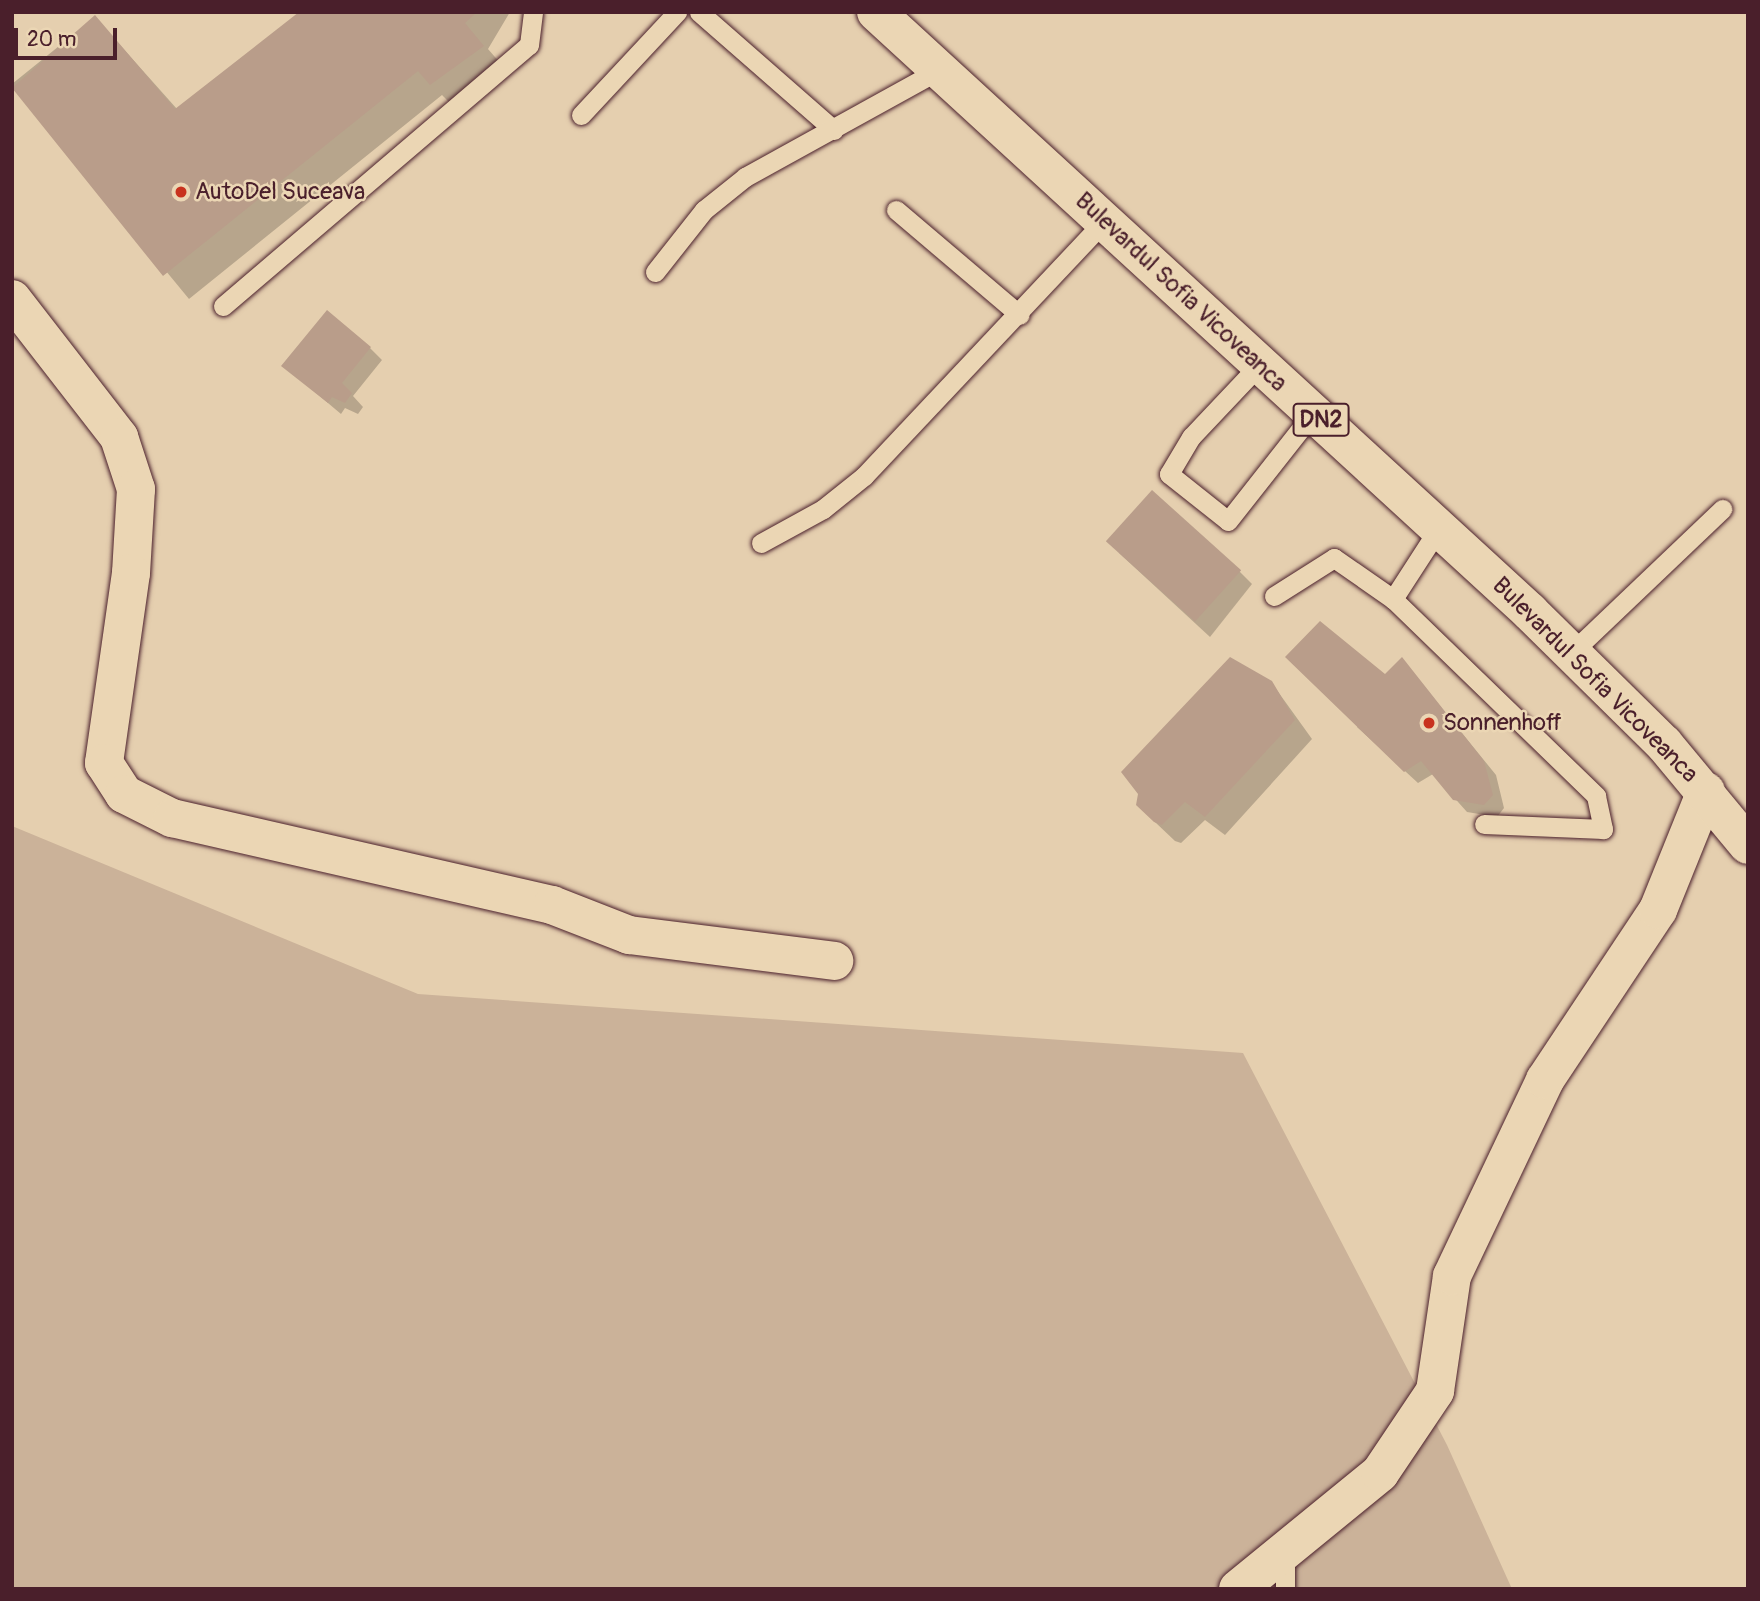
<!DOCTYPE html>
<html>
<head>
<meta charset="utf-8">
<style>
	body { margin:0 }
	#map { position:relative; width:1760px; height:1601px; overflow:hidden; background:#e5cfaf; font-family:Pangolin,sans-serif }
	div>[style] { position:absolute }
	[style*='--x'] { left:calc(var(--x)*1px); top:calc(var(--y)*1px); width:calc(var(--w)*1px); rotate:calc(var(--a)*1deg) }
	.green>* { inset:0; background:#cbb299 }
	.shadow>* { inset:0; background:#0003 }
	.building>* { inset:0; background:#b99d8a; transform-origin:0 0 }
	.roads { filter:drop-shadow(0 0 2px #4a1f2b) drop-shadow(0 0 2px #4a1f2b) }
	.service>* { height:19px; margin:-9.5px; padding:0 9.5px; transform-origin:9.5px; border-radius:9.5px; background:#ebd6b4 }
	.minor>* { height:38px; margin:-19px; padding:0 19px; transform-origin:19px; border-radius:19px; background:#ebd6b4 }
	.primary>* { height:38px; margin:-19px; padding:0 19px; transform-origin:19px; border-radius:19px; background:#ebd6b4 }
	.dots>* { width:19px; height:19px; translate:-50% -50%; box-sizing:border-box; border:4px solid #ebd6b4; border-radius:50% }
	span { translate:-50% -50%; white-space:nowrap; text-align:center; line-height:1.15; -webkit-text-stroke:5px #ebd6b4; paint-order:stroke }
	.shield-label span { padding:2px 5px; background:#ebd6b4; border:2px solid; border-radius:5px; -webkit-text-stroke-width:0 }
	.shield-label { font-size:23px; color:#4a1f2b; font-weight:700 }
	.poi-label { font-size:24px; color:#4a1f2b }
	.left { translate:0 -50%; text-align:left }
	.street-label { font-size:24px; color:#4a1f2b }
	.frame { position:absolute; inset:0; border:14px solid #4a1f2b; pointer-events:none }
	.scale { position:absolute; left:14px; top:28px; width:103px; height:32px; box-sizing:border-box; border:4px solid #4a1f2b; border-top:0; padding-left:9px; font-size:21px; line-height:24px; white-space:nowrap; color:#4a1f2b; -webkit-text-stroke:5px #ebd6b4; paint-order:stroke }
</style>
</head>
<body>
<div id="map">
	<div class="green">
		<i style="clip-path:polygon(12px 826px,418px 994px,1243px 1053px,1447px 1445px,1512px 1589px,12px 1589px)"></i>
	</div>
	<div class="shadow">
		<i style="clip-path:polygon(302px 12px,510px 12px,488px 49px,508px 72px,456px 109px,442px 95px,189px 299px,12px 84px,95px 17px,177px 109px)"></i>
		<i style="clip-path:polygon(370px 348px,382px 360px,353px 396px,363px 407px,358px 414px,345px 408px,341px 414px,284px 366px)"></i>
		<i style="clip-path:polygon(1119px 553px,1240px 572px,1252px 584px,1210px 637px)"></i>
		<i style="clip-path:polygon(1402px 659px,1496px 775px,1504px 808px,1497px 817px,1467px 812px,1433px 774px,1418px 783px,1357px 727px,1385px 676px)"></i>
		<i style="clip-path:polygon(1271px 682px,1312px 739px,1225px 835px,1205px 820px,1181px 843px,1175px 841px,1137px 805px)"></i>
	</div>
	<div class="building">
		<i style="clip-path:polygon(299px 12px,477px 12px,465px 23px,484px 46px,430px 85px,418px 71px,163px 276px,12px 88px,95px 15px,175px 109px)"></i>
		<i style="clip-path:polygon(327px 310px,371px 347px,342px 383px,352px 393px,345px 403px,332px 397px,328px 403px,281px 366px)"></i>
		<i style="left:1152px;top:490px;width:120px;height:69px;rotate:42deg"></i>
		<i style="clip-path:polygon(1320px 621px,1385px 674px,1402px 657px,1484px 761px,1493px 795px,1484px 805px,1453px 800px,1421px 761px,1404px 772px,1285px 657px)"></i>
		<i style="clip-path:polygon(1230px 657px,1272px 681px,1295px 720px,1205px 817px,1185px 802px,1162px 825px,1154px 822px,1136px 805px,1138px 794px,1121px 772px)"></i>
	</div>
	<div class="roads">
		<div class="service">
			<i style="--x:699;--y:12;--w:179;--a:41.2"></i>
			<i style="--x:581;--y:115;--w:141;--a:-47"></i>
			<i style="--x:896;--y:210;--w:162;--a:40.3"></i>
			<i style="--x:655;--y:272;--w:79;--a:-51.7"></i>
			<i style="--x:704;--y:210;--w:53;--a:-38.8"></i>
			<i style="--x:745;--y:177;--w:222;--a:-28.9"></i>
			<i style="--x:223;--y:306;--w:402;--a:-40.5"></i>
			<i style="--x:529;--y:45;--w:33;--a:-83"></i>
			<i style="--x:1260;--y:364;--w:100;--a:133.4"></i>
			<i style="--x:1191;--y:437;--w:43;--a:120.7"></i>
			<i style="--x:1169;--y:474;--w:75;--a:38.5"></i>
			<i style="--x:1228;--y:521;--w:137;--a:-51.8"></i>
			<i style="--x:1439;--y:528;--w:85;--a:122.9"></i>
			<i style="--x:1393;--y:599;--w:283;--a:44.1"></i>
			<i style="--x:1596;--y:796;--w:34;--a:78"></i>
			<i style="--x:1603;--y:829;--w:119;--a:-177.6"></i>
			<i style="--x:761;--y:543;--w:71;--a:-28.7"></i>
			<i style="--x:823;--y:509;--w:53;--a:-38.8"></i>
			<i style="--x:864;--y:476;--w:350;--a:-46.7"></i>
			<i style="--x:1274;--y:596;--w:71;--a:-32.3"></i>
			<i style="--x:1334;--y:558;--w:72;--a:34.8"></i>
			<i style="--x:1571;--y:653;--w:209;--a:-43.6"></i>
			<i style="--x:1285;--y:1552;--w:37;--a:90"></i>
		</div>
		<div class="minor">
			<i style="--x:12;--y:299;--w:175;--a:52.2"></i>
			<i style="--x:119;--y:437;--w:55;--a:71.9"></i>
			<i style="--x:136;--y:489;--w:84;--a:93.4"></i>
			<i style="--x:131;--y:573;--w:192;--a:98.1"></i>
			<i style="--x:104;--y:763;--w:37;--a:57"></i>
			<i style="--x:124;--y:794;--w:54;--a:26.6"></i>
			<i style="--x:172;--y:818;--w:390;--a:12.9"></i>
			<i style="--x:552;--y:905;--w:83;--a:21.3"></i>
			<i style="--x:629;--y:935;--w:207;--a:7.2"></i>
			<i style="--x:1238;--y:1589;--w:183;--a:-39.2"></i>
			<i style="--x:1380;--y:1473;--w:99;--a:-56.1"></i>
			<i style="--x:1435;--y:1391;--w:116;--a:-81.6"></i>
			<i style="--x:1452;--y:1276;--w:217;--a:-64.6"></i>
			<i style="--x:1545;--y:1080;--w:204;--a:-56.4"></i>
			<i style="--x:1658;--y:910;--w:128;--a:-68"></i>
		</div>
		<div class="primary">
			<i style="--x:876;--y:12;--w:888;--a:42.53"></i>
			<i style="--x:1530;--y:612;--w:188;--a:44.6"></i>
			<i style="--x:1664;--y:744;--w:131;--a:50.3"></i>
		</div>
	</div>
	<div class="dots">
		<i style="left:181px;top:192px;background:#c8321e"></i>
		<i style="left:1429px;top:723px;background:#c8321e"></i>
	</div>
	<div class="shield-label">
		<span style="left:1321px;top:420px">DN2</span>
	</div>
	<div class="poi-label">
		<span class="left" style="left:195px;top:192px">AutoDel Suceava</span>
		<span class="left" style="left:1443px;top:723px">Sonnenhoff</span>
	</div>
	<div class="street-label">
		<span style="left:1181px;top:292px;rotate:43deg">Bulevardul Sofia Vicoveanca</span>
		<span style="left:1595px;top:680px;rotate:45deg">Bulevardul Sofia Vicoveanca</span>
	</div>
	<div class="frame"></div>
	<div class="scale">20 m</div>
</div>
</body>
</html>
